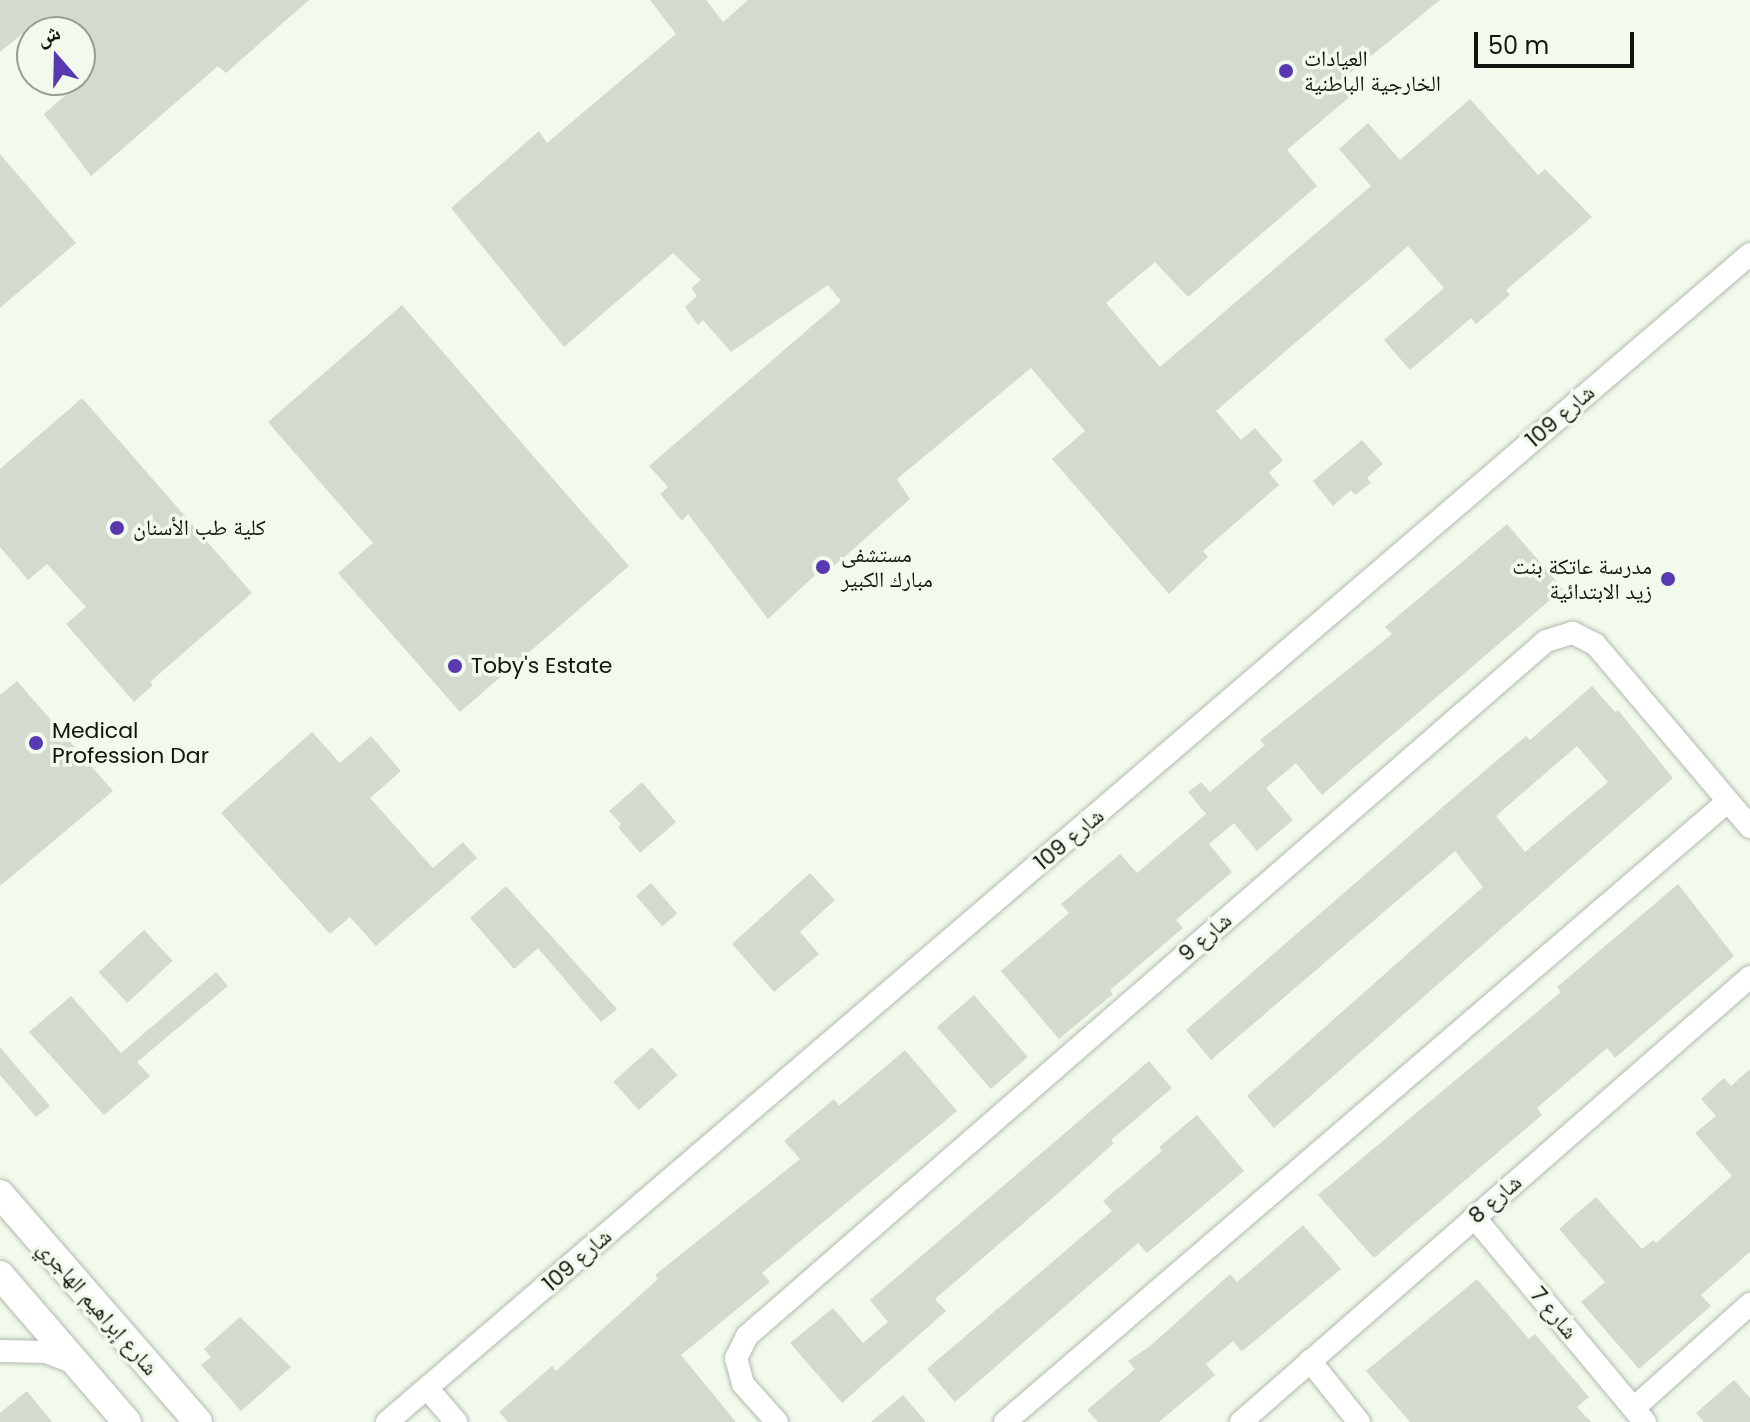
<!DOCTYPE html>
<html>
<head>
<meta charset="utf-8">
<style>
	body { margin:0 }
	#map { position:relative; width:1750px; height:1422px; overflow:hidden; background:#f1faec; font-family:Poppins,"Noto Naskh Arabic",sans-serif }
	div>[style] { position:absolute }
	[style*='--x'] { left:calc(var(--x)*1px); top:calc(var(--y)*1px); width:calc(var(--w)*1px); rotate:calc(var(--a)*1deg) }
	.building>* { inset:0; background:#d2dbcd; transform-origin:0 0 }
	.roads { filter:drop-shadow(0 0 2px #b2baad) drop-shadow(0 0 2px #b2baad) }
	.minor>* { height:22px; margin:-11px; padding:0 11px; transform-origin:11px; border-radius:11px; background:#fff }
	.major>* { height:28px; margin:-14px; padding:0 14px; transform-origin:14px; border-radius:14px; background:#fff }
	.dots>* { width:22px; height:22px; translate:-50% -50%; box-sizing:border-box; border:4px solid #f1faec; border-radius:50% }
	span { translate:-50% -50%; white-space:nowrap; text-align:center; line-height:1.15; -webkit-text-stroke:7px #f1faec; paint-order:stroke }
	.poi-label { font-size:22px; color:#11140f }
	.left { translate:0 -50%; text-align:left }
	.right { translate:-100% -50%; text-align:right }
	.street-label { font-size:22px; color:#11140f }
	.north { position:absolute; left:16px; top:16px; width:80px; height:80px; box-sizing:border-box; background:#f1faec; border:2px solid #979e94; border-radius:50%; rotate:340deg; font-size:22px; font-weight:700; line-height:32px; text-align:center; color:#11140f }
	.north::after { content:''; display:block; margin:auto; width:28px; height:36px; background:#5839b1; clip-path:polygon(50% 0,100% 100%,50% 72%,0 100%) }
	.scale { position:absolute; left:1474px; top:32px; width:160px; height:36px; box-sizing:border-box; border:4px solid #11140f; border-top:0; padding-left:10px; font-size:24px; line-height:28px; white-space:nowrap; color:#11140f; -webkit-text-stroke:6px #f1faec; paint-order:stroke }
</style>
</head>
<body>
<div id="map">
	<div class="building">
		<i style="clip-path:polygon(0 0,309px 0,226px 73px,218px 66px,91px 176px,44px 114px,68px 93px,58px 80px,80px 80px,80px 32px,32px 32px,32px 47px,22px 34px,0 52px)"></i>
		<i style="clip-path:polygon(650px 0,706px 0,723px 22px,748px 0,1440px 0,1340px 81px,1353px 94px,1287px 150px,1317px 186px,1188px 297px,1155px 262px,1106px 303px,1160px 367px,1371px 186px,1339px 149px,1368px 123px,1400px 160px,1470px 99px,1538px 175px,1545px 169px,1592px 217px,1506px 290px,1510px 295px,1476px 324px,1471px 318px,1410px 370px,1384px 340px,1444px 288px,1408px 246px,1216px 411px,1241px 440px,1255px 428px,1283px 460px,1269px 473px,1279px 485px,1203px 551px,1208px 557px,1169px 594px,1052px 459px,1085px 431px,1031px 368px,897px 479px,910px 499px,834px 566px,829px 562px,768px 619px,688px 514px,682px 521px,660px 494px,668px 487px,649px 466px,841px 301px,828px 285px,731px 352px,703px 320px,698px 325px,685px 307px,697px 296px,691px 288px,701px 280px,673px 253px,564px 347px,451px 208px,539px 131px,547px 143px,676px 34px)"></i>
		<i style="clip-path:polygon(0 154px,76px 243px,0 308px)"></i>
		<i style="clip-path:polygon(402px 305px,629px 566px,460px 712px,338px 573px,373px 543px,268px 422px)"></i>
		<i style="clip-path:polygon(82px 398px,252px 593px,150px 682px,153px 685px,134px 702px,66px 624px,86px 607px,47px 564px,28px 580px,0 547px,0 469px)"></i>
		<i style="clip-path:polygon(1362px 440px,1383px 464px,1367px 478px,1371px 483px,1355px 495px,1351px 490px,1333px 506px,1313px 481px)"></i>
		<i style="clip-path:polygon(1507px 524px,1563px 589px,1322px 795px,1296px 763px,1266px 788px,1293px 820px,1257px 851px,1234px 823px,1209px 844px,1232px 872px,1176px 920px,1183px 928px,1110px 990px,1113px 994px,1059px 1039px,1001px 971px,1069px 913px,1061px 904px,1120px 854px,1137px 873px,1206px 814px,1188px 792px,1201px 782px,1210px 792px,1265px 745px,1260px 740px,1392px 634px,1385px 627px)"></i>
		<i style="clip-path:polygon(17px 681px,113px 791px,0 886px,0 695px)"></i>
		<i style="clip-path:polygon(evenodd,1592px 686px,1615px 712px,1618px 710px,1673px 778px,1274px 1128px,1247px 1096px,1483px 887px,1455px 851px,1211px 1060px,1186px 1030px,1482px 773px,1526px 736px,1530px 740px,1592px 686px,1577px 746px,1608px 782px,1525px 852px,1496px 816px,1577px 746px)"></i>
		<i style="clip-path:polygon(312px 732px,340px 763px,371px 736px,401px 771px,370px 798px,433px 868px,463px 842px,477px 858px,376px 946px,350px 917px,330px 934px,221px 813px)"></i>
		<i style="clip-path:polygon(642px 782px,676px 822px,640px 853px,618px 827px,621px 824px,609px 811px)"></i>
		<i style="clip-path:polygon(810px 873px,835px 900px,800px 932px,819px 954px,774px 992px,732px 944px)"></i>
		<i style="left:651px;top:883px;width:40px;height:20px;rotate:49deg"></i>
		<i style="clip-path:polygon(1678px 884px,1734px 956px,1615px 1058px,1607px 1048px,1537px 1108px,1542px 1115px,1374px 1258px,1318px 1195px,1561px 992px,1557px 987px)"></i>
		<i style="clip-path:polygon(506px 886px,617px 1009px,601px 1022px,538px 948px,514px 969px,470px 918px)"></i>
		<i style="left:144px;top:930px;width:42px;height:62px;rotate:47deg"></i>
		<i style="clip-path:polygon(216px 972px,228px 986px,137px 1062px,150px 1076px,104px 1115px,29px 1032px,71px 996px,121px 1053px)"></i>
		<i style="left:974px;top:995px;width:82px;height:49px;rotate:49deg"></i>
		<i style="clip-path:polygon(0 1047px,50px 1106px,36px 1117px,0 1075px)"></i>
		<i style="left:652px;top:1047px;width:38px;height:52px;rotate:48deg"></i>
		<i style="clip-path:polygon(905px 1050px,957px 1111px,762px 1273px,770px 1282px,681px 1355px,736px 1422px,508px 1422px,499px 1412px,552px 1366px,556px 1371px,658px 1279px,655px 1275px,800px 1159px,784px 1141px,834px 1099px,839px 1106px)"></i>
		<i style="clip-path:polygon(1149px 1061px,1172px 1088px,1111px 1140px,1114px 1143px,1056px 1195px,935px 1299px,946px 1311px,842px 1403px,790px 1343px,833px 1308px,863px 1343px,888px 1322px,870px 1300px)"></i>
		<i style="clip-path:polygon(1750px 1069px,1750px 1252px,1701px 1295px,1711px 1306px,1639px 1369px,1581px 1302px,1605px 1282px,1559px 1229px,1596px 1197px,1642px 1249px,1653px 1240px,1656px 1243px,1732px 1176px,1695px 1133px,1716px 1116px,1701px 1099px,1724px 1078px,1731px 1086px)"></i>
		<i style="clip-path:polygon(1197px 1115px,1244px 1171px,1147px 1253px,1138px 1243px,955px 1402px,927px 1369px,1112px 1211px,1103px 1201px,1162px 1151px,1159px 1147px)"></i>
		<i style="clip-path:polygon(1303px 1225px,1341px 1269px,1246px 1348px,1241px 1351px,1233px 1341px,1206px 1364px,1215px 1375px,1159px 1422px,1098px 1422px,1087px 1410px,1135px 1369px,1128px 1361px,1149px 1347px,1230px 1274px,1237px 1282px)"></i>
		<i style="clip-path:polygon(1477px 1279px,1529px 1339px,1535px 1334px,1589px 1397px,1577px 1407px,1591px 1422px,1410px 1422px,1366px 1371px)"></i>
		<i style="clip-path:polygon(240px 1317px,291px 1367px,241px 1411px,201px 1365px,211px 1357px,204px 1349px)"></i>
		<i style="clip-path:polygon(1734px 1380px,1750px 1398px,1750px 1422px,1704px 1422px,1696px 1413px)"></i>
		<i style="clip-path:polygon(27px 1391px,52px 1422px,0 1422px,0 1413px)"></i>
		<i style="clip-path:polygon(903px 1395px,926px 1422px,871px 1422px)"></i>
	</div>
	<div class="roads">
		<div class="minor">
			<i style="--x:1474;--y:1217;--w:267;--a:50.2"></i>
			<i style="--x:0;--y:1351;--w:46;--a:1.2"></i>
			<i style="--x:46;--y:1352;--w:31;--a:21"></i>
			<i style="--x:1310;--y:1361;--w:78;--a:51.2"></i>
			<i style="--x:427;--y:1388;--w:45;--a:49.5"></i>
			<i style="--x:1634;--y:1408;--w:156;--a:-41.9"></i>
			<i style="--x:387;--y:1422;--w:1795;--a:-40.59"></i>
			<i style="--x:777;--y:1422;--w:51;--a:-131.8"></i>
			<i style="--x:743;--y:1384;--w:27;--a:-105"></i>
			<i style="--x:736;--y:1358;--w:25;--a:-63"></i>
			<i style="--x:747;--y:1336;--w:1059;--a:-41.02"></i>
			<i style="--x:1546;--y:641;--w:28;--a:-17"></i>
			<i style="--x:1573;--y:633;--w:25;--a:27"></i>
			<i style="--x:1595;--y:644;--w:240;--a:49.7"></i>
			<i style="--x:1005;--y:1422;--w:952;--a:-40.65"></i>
			<i style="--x:1241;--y:1422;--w:676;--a:-41.16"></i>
		</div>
		<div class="major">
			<i style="--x:0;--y:1194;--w:302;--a:49"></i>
			<i style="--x:0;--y:1275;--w:194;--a:49.2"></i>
		</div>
	</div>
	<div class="dots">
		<i style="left:1286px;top:71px;background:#5839b1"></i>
		<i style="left:117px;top:528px;background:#5839b1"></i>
		<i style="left:823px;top:567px;background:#5839b1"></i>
		<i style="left:1668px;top:579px;background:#5839b1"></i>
		<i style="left:455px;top:666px;background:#5839b1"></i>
		<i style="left:36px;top:743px;background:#5839b1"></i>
	</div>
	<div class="poi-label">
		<span class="left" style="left:1304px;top:71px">العيادات<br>الخارجية الباطنية</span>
		<span class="left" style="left:133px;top:528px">كلية طب الأسنان</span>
		<span class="left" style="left:841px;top:567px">مستشفى<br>مبارك الكبير</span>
		<span class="right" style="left:1652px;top:579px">مدرسة عاتكة بنت<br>زيد الابتدائية</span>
		<span class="left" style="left:471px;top:666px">Toby's Estate</span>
		<span class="left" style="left:52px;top:743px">Medical<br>Profession Dar</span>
	</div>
	<div class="street-label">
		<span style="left:1560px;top:416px;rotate:-41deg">شارع 109</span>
		<span style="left:1069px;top:839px;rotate:-40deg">شارع 109</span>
		<span style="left:1205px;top:937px;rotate:-41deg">شارع 9</span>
		<span style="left:1495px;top:1199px;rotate:-41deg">شارع 8</span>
		<span style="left:577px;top:1260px;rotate:-41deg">شارع 109</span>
		<span style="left:98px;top:1308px;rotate:49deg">شارع إبراهيم الهاجري</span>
		<span style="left:1554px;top:1313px;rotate:50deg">شارع 7</span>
	</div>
	<div class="north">ش</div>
	<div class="scale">50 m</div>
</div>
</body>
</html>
